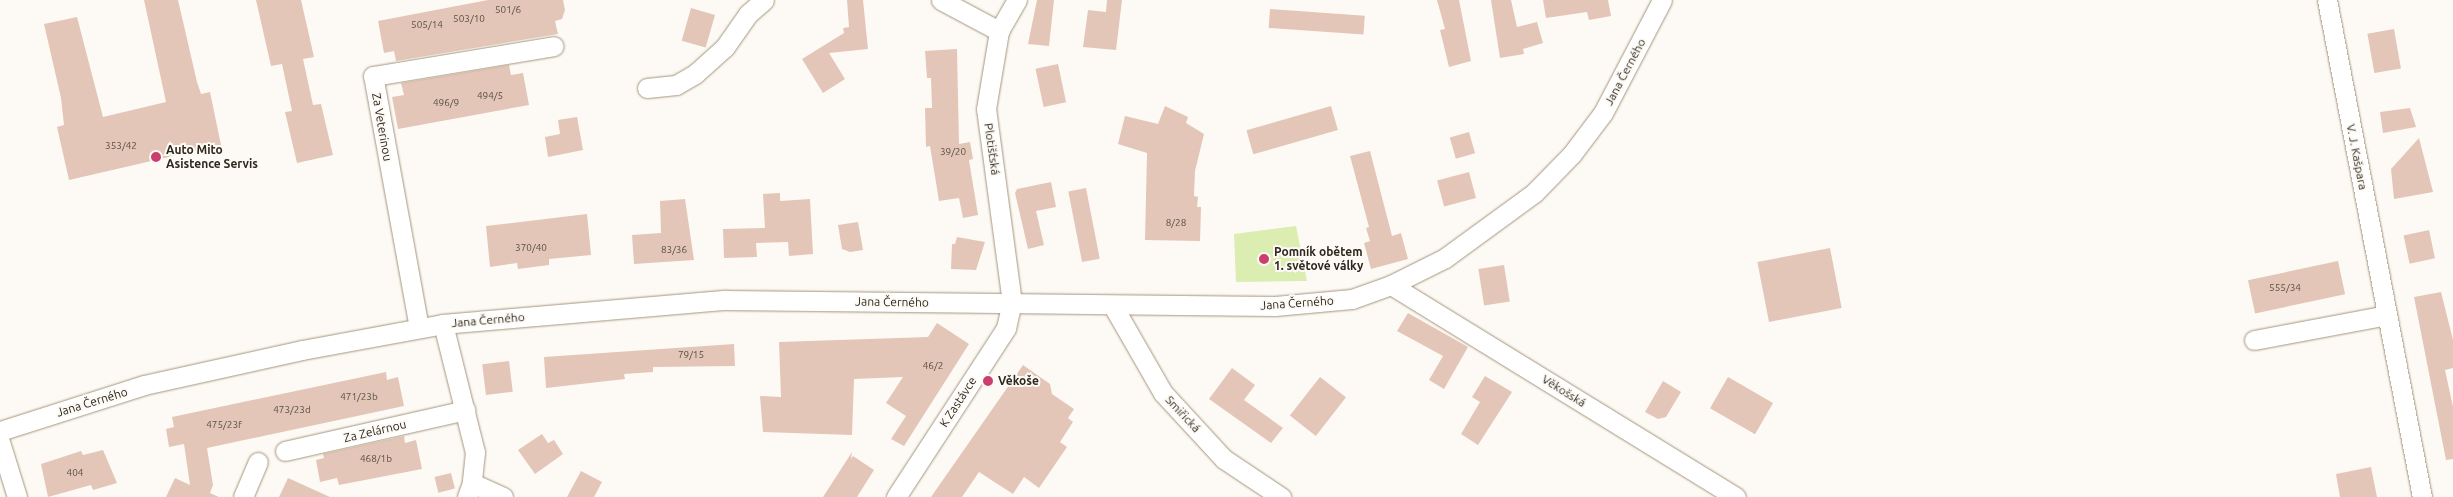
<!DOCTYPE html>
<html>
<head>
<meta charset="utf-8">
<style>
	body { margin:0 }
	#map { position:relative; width:2453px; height:497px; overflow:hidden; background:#fdfaf5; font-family:Ubuntu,sans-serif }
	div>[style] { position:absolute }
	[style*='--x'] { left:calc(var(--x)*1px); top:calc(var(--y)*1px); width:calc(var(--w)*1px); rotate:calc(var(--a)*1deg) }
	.green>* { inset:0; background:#dbedb1 }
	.building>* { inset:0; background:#e3c6b7; transform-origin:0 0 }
	.roads { filter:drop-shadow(0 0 1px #a4957d) drop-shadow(0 0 1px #a4957d) }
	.minor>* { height:19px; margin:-9.5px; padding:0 9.5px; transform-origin:9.5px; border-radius:9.5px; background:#fff }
	.dots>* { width:14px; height:14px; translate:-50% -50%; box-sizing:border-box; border:2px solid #fdfaf5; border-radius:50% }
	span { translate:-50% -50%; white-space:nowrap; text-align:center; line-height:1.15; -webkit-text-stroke:4px #fdfaf5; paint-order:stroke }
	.number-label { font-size:10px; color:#5a4f44 }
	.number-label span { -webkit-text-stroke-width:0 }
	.street-label { font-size:12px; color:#2d271e }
	.poi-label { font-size:12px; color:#2d271e; font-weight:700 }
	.left { translate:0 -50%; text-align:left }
</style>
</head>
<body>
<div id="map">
	<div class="green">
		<i style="clip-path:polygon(1296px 226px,1307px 281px,1236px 282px,1234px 234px)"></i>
	</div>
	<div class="building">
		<i style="clip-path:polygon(144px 0,178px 0,197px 82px,201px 94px,210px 92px,221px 145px,69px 180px,57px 127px,64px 125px,61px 98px,44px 24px,77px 17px,103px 117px,166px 102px)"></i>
		<i style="clip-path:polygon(256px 0,301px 0,314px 57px,303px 59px,313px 105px,321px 104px,333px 155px,297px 163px,285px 112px,292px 111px,282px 64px,271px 66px)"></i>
		<i style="clip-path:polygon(488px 0,563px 0,565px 10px,562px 19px,555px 21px,558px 34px,396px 61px,394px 51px,384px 53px,378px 21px)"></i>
		<i style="clip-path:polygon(847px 0,863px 0,868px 49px,829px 53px,845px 79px,823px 93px,802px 59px,844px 33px,843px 28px,849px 27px)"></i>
		<i style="clip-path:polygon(1037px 0,1054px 0,1049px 46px,1028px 44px)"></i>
		<i style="clip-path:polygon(1107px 0,1122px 0,1116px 50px,1083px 47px,1088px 10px,1106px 12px)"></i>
		<i style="clip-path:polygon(1437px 0,1459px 0,1471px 61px,1449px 67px,1440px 30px,1445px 29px)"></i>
		<i style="clip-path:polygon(1491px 0,1511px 0,1517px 27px,1537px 22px,1543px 43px,1523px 49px,1524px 54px,1500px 58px)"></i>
		<i style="clip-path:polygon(1543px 0,1608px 0,1611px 16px,1589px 20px,1587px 12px,1546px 18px)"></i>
		<i style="left:691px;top:8px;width:25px;height:34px;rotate:16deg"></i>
		<i style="left:1270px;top:9px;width:95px;height:19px;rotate:4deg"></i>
		<i style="left:2394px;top:29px;width:40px;height:27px;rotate:80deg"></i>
		<i style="clip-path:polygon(957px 49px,959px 144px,970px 142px,973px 159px,969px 160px,978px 215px,963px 218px,959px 198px,939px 201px,930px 146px,926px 147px,925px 108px,932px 108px,931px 78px,927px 78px,925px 51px)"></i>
		<i style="left:1058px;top:64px;width:39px;height:23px;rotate:78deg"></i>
		<i style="clip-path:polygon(509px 65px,511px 75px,523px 73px,529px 105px,398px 129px,392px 97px,404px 95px,401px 83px)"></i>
		<i style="clip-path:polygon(1165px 106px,1188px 117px,1186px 123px,1204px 134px,1195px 171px,1194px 196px,1198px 197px,1197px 207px,1201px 207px,1200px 241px,1145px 240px,1147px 153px,1118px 144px,1125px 116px,1158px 124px)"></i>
		<i style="left:1331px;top:106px;width:25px;height:88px;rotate:74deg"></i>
		<i style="clip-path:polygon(2410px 108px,2416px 127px,2383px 133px,2380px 112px)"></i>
		<i style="clip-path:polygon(577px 117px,583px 150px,548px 157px,545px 137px,560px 134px,558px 120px)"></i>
		<i style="left:1469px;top:132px;width:22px;height:20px;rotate:74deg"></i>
		<i style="clip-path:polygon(2419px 138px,2433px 192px,2394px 199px,2391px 169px)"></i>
		<i style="clip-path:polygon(1370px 151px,1392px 236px,1401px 233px,1408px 259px,1371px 269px,1364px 243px,1370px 241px,1366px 228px,1369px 227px,1350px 156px)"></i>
		<i style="left:1469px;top:172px;width:27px;height:33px;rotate:75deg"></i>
		<i style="clip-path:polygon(1051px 182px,1056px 207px,1036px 211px,1044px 245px,1028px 249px,1015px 193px,1017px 189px)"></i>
		<i style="left:1086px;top:188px;width:72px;height:18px;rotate:79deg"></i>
		<i style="clip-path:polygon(780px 193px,780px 201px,810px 199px,813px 254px,789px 256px,788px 242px,756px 243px,757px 257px,724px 258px,723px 229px,765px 228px,763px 194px)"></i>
		<i style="clip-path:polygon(685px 199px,694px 260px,634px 264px,632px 235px,661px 233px,660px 201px)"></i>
		<i style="clip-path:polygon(587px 214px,591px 255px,549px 259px,549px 265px,518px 269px,517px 263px,490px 267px,486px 226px)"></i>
		<i style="clip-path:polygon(858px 222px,863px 250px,850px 252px,842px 249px,838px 225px)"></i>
		<i style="left:2429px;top:230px;width:29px;height:26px;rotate:78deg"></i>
		<i style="clip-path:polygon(957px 237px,985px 242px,976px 270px,951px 269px,952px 244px,955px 244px)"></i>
		<i style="left:1830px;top:248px;width:61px;height:74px;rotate:79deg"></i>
		<i style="left:2338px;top:261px;width:34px;height:92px;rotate:78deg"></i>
		<i style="left:1504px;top:265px;width:37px;height:26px;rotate:81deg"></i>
		<i style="clip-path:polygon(2441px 292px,2453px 340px,2453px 368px,2445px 370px,2453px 407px,2453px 459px,2446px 460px,2414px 297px)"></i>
		<i style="clip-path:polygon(1408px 313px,1468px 347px,1444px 389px,1429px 380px,1443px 356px,1397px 331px)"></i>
		<i style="clip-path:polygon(937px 323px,969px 344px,904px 446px,891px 439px,906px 416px,886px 403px,903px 377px,854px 379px,852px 435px,763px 432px,760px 396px,781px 397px,779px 342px,928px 337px)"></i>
		<i style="clip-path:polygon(734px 344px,735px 366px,653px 367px,653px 372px,624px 374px,625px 379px,546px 388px,544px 357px)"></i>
		<i style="left:509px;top:361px;width:31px;height:27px;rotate:83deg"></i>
		<i style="clip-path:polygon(1023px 365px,1050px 384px,1052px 394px,1074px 409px,1068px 418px,1073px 422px,1060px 442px,1067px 447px,1039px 488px,1024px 477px,1013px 494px,979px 472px,962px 497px,931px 497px)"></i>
		<i style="clip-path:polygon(1232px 368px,1255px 385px,1244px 400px,1283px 428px,1271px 443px,1209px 399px)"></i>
		<i style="clip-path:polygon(386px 372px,387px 380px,398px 377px,404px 406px,207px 448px,213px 485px,210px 493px,219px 497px,166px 497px,175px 478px,190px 485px,184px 444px,169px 447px,166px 429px,174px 427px,172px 417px)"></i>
		<i style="clip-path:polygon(1485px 376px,1512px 392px,1478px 445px,1461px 434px,1480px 402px,1472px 397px)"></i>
		<i style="left:1320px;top:377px;width:33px;height:49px;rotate:38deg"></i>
		<i style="left:1728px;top:377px;width:52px;height:36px;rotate:30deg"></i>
		<i style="clip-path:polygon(1663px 381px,1681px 392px,1666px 417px,1658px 419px,1645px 412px)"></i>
		<i style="clip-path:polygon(542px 434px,548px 443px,554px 440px,563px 454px,535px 474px,518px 450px)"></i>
		<i style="clip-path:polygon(404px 436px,405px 443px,416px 440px,422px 469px,339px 485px,337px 478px,320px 482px,316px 460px,324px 458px,323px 454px)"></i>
		<i style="clip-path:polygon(103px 450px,117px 483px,93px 490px,91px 485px,48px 497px,41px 464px,81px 451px,83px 455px)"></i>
		<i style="clip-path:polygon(852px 452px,851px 459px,853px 456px,874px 470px,857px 497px,823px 497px)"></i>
		<i style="clip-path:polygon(2371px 467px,2377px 497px,2340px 497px,2336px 474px)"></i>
		<i style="clip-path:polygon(581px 471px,602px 482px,594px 497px,567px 497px)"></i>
		<i style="left:451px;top:473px;width:16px;height:17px;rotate:76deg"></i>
		<i style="clip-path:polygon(288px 478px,330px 497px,279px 497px)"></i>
	</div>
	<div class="roads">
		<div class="minor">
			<i style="--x:941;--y:0;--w:66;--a:28.1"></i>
			<i style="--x:2327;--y:0;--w:506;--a:79.18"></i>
			<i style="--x:647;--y:88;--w:29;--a:-6"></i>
			<i style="--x:676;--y:85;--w:22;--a:-30"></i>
			<i style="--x:695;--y:74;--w:40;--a:-42"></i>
			<i style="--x:725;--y:47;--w:40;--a:-55.1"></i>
			<i style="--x:748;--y:14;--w:21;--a:-41"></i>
			<i style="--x:1391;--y:285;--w:405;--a:31.6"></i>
			<i style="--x:1113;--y:306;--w:100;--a:60.1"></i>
			<i style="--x:1163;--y:393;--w:90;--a:47.3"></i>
			<i style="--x:1224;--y:459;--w:69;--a:33.7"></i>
			<i style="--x:443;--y:324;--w:132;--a:76"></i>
			<i style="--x:475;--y:452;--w:31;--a:96"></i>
			<i style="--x:472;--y:483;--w:15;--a:110"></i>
			<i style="--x:419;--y:328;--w:256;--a:-100.3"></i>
			<i style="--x:373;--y:76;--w:183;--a:-9.4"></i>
			<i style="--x:2254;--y:340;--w:135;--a:-10.6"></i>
			<i style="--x:0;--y:431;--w:151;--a:-17.7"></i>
			<i style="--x:144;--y:385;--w:162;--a:-12.5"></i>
			<i style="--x:302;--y:350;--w:143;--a:-10.4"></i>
			<i style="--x:443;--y:324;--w:283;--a:-4.9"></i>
			<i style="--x:725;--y:300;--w:550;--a:0.63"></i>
			<i style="--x:1275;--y:306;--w:77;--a:-5.2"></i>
			<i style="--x:1352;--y:299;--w:41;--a:-19.7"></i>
			<i style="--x:1391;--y:285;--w:60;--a:-26.6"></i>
			<i style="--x:1445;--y:258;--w:110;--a:-36.1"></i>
			<i style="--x:1534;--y:193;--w:54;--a:-45.7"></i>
			<i style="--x:1572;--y:154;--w:51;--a:-52.9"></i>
			<i style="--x:1603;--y:113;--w:127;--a:-62.4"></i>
			<i style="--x:0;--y:442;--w:58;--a:72.8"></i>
			<i style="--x:285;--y:451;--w:185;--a:-12.8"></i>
			<i style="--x:472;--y:483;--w:34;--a:24"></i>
			<i style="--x:243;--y:497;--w:38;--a:-67"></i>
			<i style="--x:896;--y:497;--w:202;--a:-56.9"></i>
			<i style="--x:1006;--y:328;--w:26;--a:-77"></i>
			<i style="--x:1012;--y:303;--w:196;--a:-97.6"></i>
			<i style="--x:986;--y:109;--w:79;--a:-80.5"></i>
			<i style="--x:999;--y:31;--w:36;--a:-60"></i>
		</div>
	</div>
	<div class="dots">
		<i style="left:156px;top:157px;background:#cb3e6e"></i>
		<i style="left:1264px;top:259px;background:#cb3e6e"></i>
		<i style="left:988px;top:381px;background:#cb3e6e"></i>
	</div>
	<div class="number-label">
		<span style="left:508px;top:10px">501/6</span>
		<span style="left:469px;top:19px">503/10</span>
		<span style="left:427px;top:25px">505/14</span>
		<span style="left:490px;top:96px">494/5</span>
		<span style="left:446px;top:103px">496/9</span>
		<span style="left:121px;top:146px">353/42</span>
		<span style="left:953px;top:152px">39/20</span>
		<span style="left:1176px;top:223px">8/28</span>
		<span style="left:531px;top:248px">370/40</span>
		<span style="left:674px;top:250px">83/36</span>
		<span style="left:2285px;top:288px">555/34</span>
		<span style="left:691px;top:355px">79/15</span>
		<span style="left:933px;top:366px">46/2</span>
		<span style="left:359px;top:397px">471/23b</span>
		<span style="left:292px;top:410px">473/23d</span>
		<span style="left:224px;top:425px">475/23f</span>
		<span style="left:376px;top:459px">468/1b</span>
		<span style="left:75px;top:473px">404</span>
	</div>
	<div class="street-label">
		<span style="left:1625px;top:72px;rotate:-62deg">Jana Černého</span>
		<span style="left:382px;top:127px;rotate:80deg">Za Veterinou</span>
		<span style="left:992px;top:149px;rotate:82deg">Plotišťská</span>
		<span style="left:2357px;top:157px;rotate:79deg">V. J. Kašpara</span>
		<span style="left:892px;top:302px;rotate:1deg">Jana Černého</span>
		<span style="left:1297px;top:303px;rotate:-4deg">Jana Černého</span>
		<span style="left:488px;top:320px;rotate:-5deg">Jana Černého</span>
		<span style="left:1564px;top:391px;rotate:32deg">Věkošská</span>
		<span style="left:92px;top:402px;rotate:-17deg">Jana Černého</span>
		<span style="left:958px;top:402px;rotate:-57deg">K Zastávce</span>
		<span style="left:1183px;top:414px;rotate:47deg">Smiřická</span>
		<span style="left:375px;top:431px;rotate:-13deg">Za Zelárnou</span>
	</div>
	<div class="poi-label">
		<span class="left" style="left:166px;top:157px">Auto Mito<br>Asistence Servis</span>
		<span class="left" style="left:1274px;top:259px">Pomník obětem<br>1. světové války</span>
		<span class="left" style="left:998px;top:381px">Věkoše</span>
	</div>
</div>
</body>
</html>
